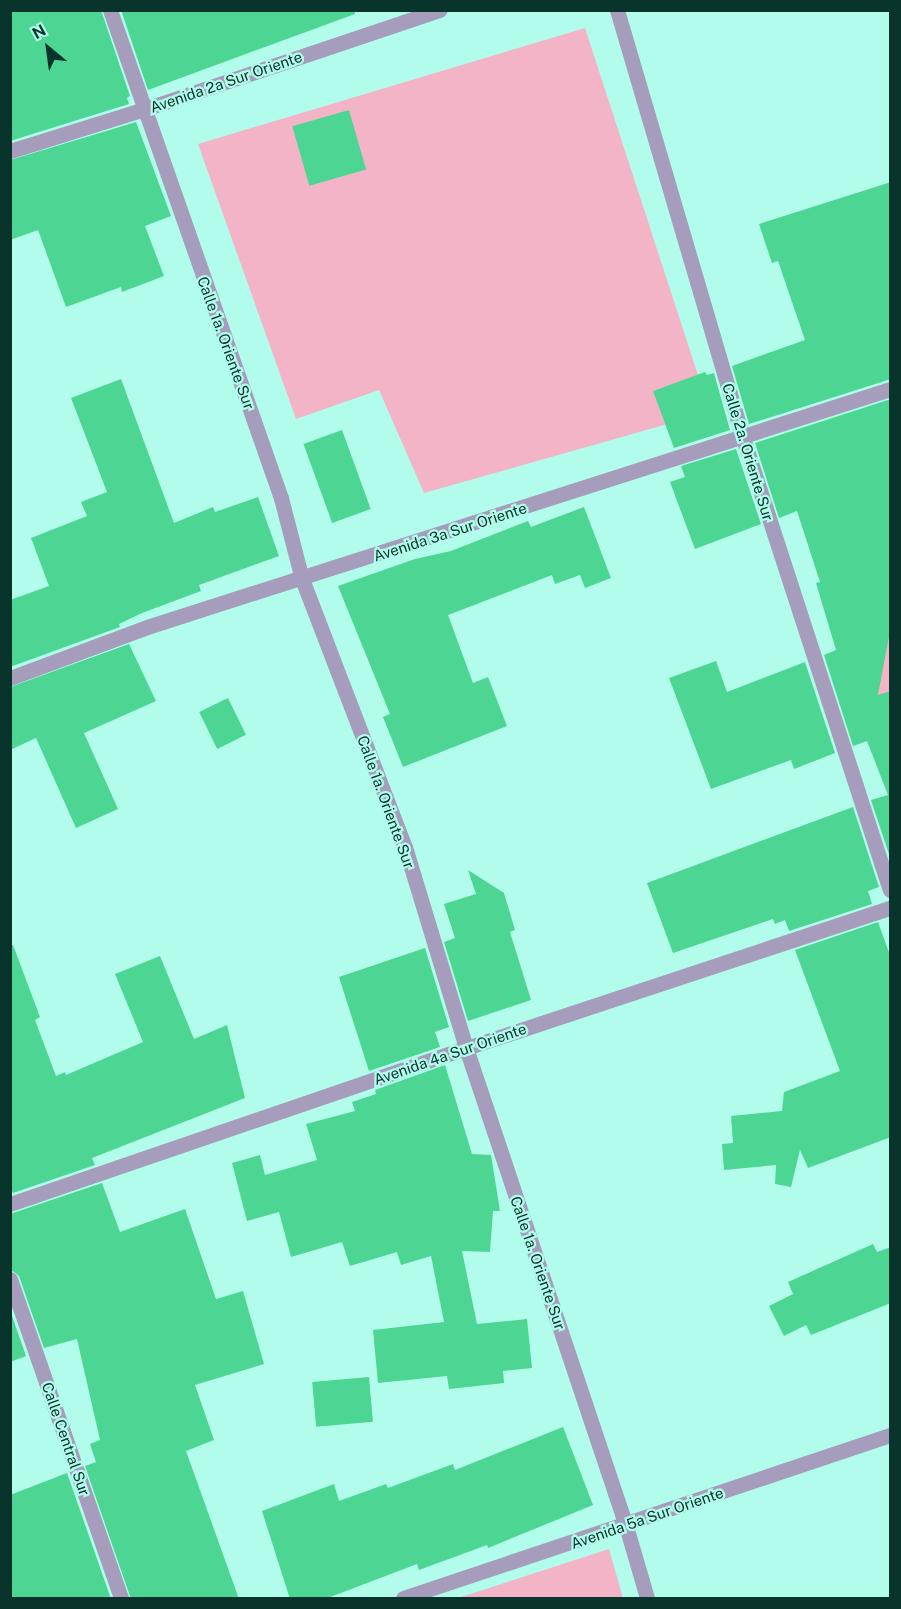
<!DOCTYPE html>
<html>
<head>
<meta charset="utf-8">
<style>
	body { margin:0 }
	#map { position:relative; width:901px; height:1609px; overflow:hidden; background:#b1fceb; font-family:"Public Sans",sans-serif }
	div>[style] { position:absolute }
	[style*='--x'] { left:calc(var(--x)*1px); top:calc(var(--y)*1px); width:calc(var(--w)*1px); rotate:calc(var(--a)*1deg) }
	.green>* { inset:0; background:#f4b4c8 }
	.building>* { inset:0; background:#4dd693; transform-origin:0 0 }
	.minor>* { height:15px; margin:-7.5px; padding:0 7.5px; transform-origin:7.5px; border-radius:7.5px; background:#a59dbb }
	.tertiary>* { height:15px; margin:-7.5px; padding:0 7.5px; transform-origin:7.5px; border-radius:7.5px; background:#a59dbb }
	span { translate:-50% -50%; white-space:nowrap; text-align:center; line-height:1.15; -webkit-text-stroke:4.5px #b1fceb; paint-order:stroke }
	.street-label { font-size:15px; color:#08342c }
	.frame { position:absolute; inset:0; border:12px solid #08342c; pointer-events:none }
	.north { position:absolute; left:18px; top:18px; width:60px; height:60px; -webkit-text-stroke:4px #b1fceb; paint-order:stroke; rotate:331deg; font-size:16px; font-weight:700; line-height:24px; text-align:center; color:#08342c }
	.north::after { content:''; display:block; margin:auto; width:21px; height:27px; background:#08342c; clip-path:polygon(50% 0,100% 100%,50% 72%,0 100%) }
</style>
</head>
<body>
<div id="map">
	<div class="green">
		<i style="clip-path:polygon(585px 28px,710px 412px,424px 493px,379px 390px,296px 419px,198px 144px)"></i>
		<i style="clip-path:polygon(890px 590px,890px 767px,866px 678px)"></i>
		<i style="clip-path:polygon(609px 1549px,623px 1598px,458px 1598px)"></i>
	</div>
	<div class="building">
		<i style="clip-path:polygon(10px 10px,101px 10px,130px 96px,127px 98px,129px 104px,10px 141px)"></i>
		<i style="clip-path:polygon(121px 10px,354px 10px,355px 14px,148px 90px)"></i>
		<i style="left:349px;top:110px;width:62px;height:59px;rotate:74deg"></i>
		<i style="clip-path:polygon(136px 122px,171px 216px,145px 226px,164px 276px,122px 292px,121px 287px,66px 307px,38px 230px,10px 240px,10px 160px)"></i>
		<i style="clip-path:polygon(891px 182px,891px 379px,749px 424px,732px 366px,805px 340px,778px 261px,772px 263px,759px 224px)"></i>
		<i style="clip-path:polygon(705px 372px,707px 375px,714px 373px,730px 430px,674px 448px,653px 391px)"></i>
		<i style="clip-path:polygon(121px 379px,174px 523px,213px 507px,215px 512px,258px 497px,279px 556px,199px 585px,201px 591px,142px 613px,119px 624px,120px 627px,10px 667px,10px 600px,49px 586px,31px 538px,87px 516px,81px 502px,107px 492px,71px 398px)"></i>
		<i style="clip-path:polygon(891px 399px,891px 626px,878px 695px,891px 691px,891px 860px,871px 800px,888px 795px,867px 741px,853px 746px,824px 655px,836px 650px,816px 583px,820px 582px,797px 511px,779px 518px,755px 443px)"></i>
		<i style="left:342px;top:430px;width:84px;height:41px;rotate:70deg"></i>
		<i style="clip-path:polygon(736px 449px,761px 524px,695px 549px,670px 482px,685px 477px,681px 466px)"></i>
		<i style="clip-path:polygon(584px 507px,611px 578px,585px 588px,580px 575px,555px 584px,552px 575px,448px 615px,473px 683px,488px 677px,507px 726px,403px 767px,383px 717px,390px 714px,338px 586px,415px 559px,451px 551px,528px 521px,531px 527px)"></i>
		<i style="clip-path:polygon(129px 644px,156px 701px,84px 733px,118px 809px,76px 828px,36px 738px,10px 750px,10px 687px)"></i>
		<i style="clip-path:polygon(716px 661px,727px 692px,805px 662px,835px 753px,794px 769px,791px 760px,711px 789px,669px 678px)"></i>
		<i style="left:228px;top:698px;width:41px;height:32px;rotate:64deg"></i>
		<i style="clip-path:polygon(853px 807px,879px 887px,868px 891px,872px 904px,789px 931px,785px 920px,775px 924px,773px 919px,673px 953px,647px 883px)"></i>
		<i style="clip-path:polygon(468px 870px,504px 893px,515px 930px,510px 932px,531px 1000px,468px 1021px,444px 942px,455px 938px,444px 904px,476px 894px)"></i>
		<i style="clip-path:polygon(878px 922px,891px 958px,891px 1137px,808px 1168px,800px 1150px,791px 1187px,775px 1184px,776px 1165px,724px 1170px,722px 1144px,733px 1143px,731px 1116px,782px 1111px,784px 1092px,840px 1071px,795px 950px)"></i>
		<i style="clip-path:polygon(13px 945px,40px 1017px,35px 1020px,56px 1076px,65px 1072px,66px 1075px,143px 1042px,115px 974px,160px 956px,194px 1039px,227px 1025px,245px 1098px,92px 1158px,95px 1165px,13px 1193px,10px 1186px,10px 946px)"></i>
		<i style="clip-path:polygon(425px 948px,449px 1027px,435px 1032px,440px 1047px,369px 1071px,339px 977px)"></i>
		<i style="clip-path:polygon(445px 1065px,472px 1154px,491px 1155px,500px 1211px,493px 1211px,490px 1252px,462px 1251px,477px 1324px,527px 1319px,532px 1368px,503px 1371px,504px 1383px,449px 1389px,447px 1376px,378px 1383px,373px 1330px,444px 1322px,431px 1256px,401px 1265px,397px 1252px,350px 1266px,342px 1242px,291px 1257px,279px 1212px,247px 1221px,232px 1163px,260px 1155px,265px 1175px,317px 1160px,306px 1124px,355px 1111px,352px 1102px,376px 1094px,375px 1090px)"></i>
		<i style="clip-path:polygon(102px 1183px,120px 1232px,185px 1209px,216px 1299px,243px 1291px,264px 1364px,195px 1385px,214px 1440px,186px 1451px,239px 1599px,131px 1599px,85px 1466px,96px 1462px,90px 1444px,100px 1440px,77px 1339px,44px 1348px,19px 1276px,10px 1269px,10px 1214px)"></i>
		<i style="clip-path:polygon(873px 1244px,877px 1252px,891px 1247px,891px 1303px,811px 1335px,806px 1325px,784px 1336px,769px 1306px,793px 1294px,788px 1282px)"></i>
		<i style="clip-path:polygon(10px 1310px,26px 1356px,10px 1362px)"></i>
		<i style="left:369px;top:1377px;width:45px;height:57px;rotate:85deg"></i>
		<i style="clip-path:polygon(563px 1427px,593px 1505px,488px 1548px,487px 1545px,419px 1570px,417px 1564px,325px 1599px,290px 1599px,262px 1511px,334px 1484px,339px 1501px,386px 1484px,388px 1488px,453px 1464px,455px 1470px)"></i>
		<i style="clip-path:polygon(67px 1473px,111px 1599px,10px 1599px,10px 1495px)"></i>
	</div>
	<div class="minor">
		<i style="--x:110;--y:10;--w:517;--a:70.69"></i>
		<i style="--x:281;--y:498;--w:84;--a:75.5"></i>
		<i style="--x:302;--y:579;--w:287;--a:69"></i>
		<i style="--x:405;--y:847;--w:210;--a:73.1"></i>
		<i style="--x:466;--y:1048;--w:504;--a:71.49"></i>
		<i style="--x:626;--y:1526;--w:75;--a:73.7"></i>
		<i style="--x:617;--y:10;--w:446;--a:73.6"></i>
		<i style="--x:743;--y:438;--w:475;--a:72"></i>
		<i style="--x:10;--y:151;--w:138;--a:-17.3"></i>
		<i style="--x:142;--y:110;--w:314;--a:-18.6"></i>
		<i style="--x:10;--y:678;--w:146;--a:-20.4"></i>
		<i style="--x:147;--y:627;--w:780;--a:-17.76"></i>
		<i style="--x:10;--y:1204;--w:482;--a:-18.9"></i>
		<i style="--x:466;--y:1048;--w:447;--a:-18.3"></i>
		<i style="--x:403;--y:1598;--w:514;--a:-18.51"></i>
	</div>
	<div class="tertiary">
		<i style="--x:10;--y:1279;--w:338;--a:70.8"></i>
	</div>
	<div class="street-label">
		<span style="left:226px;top:82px;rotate:-19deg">Avenida 2a Sur Oriente</span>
		<span style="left:226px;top:343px;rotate:70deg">Calle 1a. Oriente Sur</span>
		<span style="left:748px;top:452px;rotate:73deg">Calle 2a. Oriente Sur</span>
		<span style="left:450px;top:532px;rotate:-18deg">Avenida 3a Sur Oriente</span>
		<span style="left:386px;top:802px;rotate:70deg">Calle 1a. Oriente Sur</span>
		<span style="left:450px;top:1054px;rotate:-19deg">Avenida 4a Sur Oriente</span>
		<span style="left:538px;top:1263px;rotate:71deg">Calle 1a. Oriente Sur</span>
		<span style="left:66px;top:1439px;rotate:71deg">Calle Central Sur</span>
		<span style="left:647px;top:1518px;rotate:-19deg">Avenida 5a Sur Oriente</span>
	</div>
	<div class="frame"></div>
	<div class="north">N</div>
</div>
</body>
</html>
